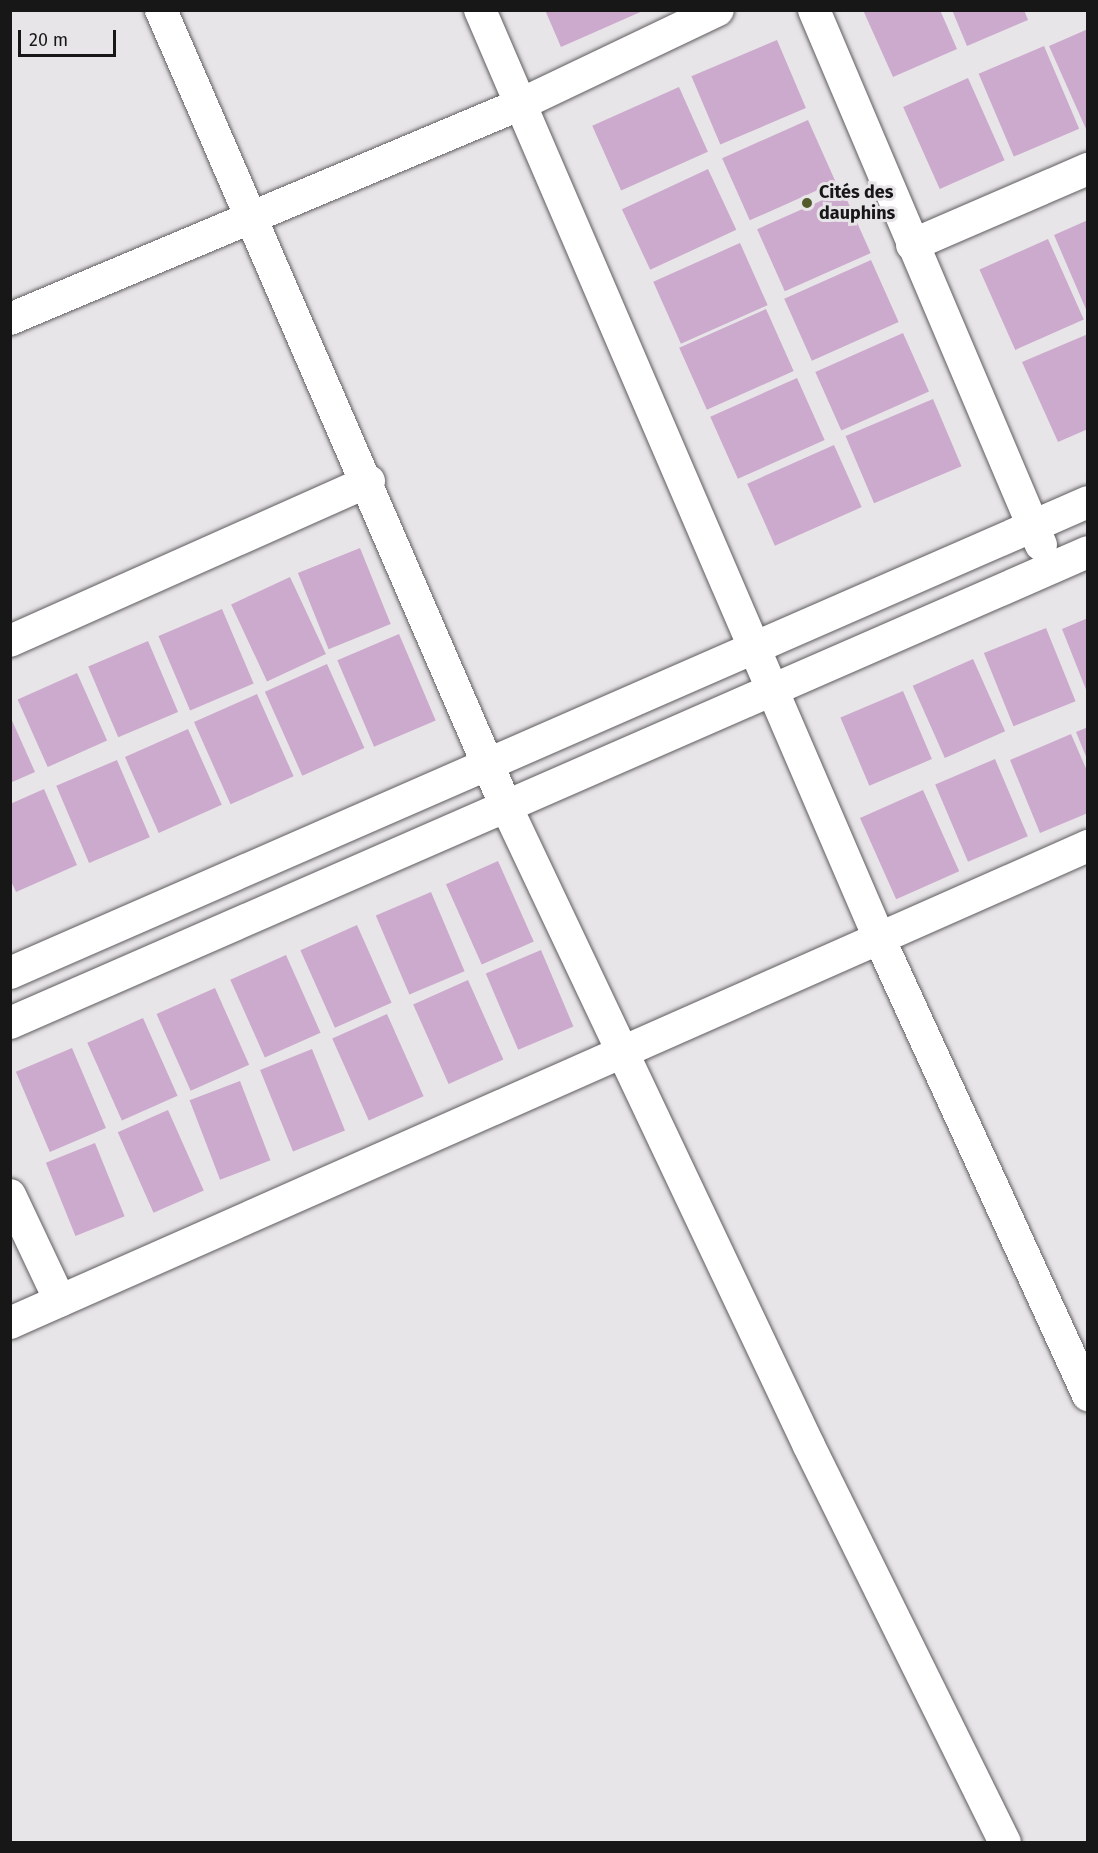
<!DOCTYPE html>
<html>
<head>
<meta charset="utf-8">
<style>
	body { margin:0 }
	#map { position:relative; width:1098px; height:1853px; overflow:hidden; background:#e8e5e8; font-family:"Fira Sans",sans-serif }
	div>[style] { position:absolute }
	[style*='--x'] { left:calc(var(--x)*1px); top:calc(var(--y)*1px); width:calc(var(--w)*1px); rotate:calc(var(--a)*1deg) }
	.building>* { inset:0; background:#ccaacd; transform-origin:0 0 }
	.roads { filter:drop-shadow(0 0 2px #605d60) drop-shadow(0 0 2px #605d60) }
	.minor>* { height:32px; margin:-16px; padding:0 16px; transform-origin:16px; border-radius:16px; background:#fff }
	.dots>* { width:16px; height:16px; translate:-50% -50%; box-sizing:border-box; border:3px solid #e8e5e8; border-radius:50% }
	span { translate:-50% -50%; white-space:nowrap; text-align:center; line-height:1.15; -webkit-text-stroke:6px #e8e5e8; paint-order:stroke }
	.poi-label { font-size:18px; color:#181718; font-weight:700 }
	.left { translate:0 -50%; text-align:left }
	.frame { position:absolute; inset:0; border:12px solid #181718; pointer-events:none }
	.scale { position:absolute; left:18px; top:30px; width:98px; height:27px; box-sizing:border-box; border:3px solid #181718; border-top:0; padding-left:8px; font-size:18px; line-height:21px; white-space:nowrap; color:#181718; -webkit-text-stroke:4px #e8e5e8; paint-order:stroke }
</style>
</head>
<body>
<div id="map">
	<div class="building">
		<i style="clip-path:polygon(545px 10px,645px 10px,561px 47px)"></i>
		<i style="clip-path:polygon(863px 10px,940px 10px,957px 49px,893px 77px)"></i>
		<i style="clip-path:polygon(952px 10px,1024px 10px,1028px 20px,967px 46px)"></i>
		<i style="clip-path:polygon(1088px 29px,1088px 128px,1086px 129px,1049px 46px)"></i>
		<i style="left:777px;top:40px;width:74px;height:93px;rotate:67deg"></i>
		<i style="left:1044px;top:46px;width:90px;height:71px;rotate:67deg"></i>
		<i style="left:968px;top:78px;width:90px;height:71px;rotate:66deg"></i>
		<i style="left:679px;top:87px;width:71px;height:95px;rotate:66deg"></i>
		<i style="left:808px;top:120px;width:68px;height:94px;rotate:66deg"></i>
		<i style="left:708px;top:169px;width:67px;height:95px;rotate:65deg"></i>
		<i style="left:843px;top:191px;width:68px;height:94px;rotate:66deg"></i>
		<i style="clip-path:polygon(1088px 220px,1088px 314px,1054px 235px)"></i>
		<i style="left:1048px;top:239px;width:88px;height:75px;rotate:66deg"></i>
		<i style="left:740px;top:243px;width:68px;height:95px;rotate:66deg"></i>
		<i style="left:871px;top:260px;width:68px;height:95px;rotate:66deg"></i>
		<i style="left:766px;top:309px;width:68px;height:95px;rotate:66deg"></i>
		<i style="left:903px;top:333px;width:64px;height:96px;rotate:66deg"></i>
		<i style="clip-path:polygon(1088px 334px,1088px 429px,1058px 442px,1022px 362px)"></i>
		<i style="left:797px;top:378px;width:68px;height:95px;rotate:66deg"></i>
		<i style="left:933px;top:399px;width:73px;height:95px;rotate:67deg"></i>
		<i style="left:834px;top:445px;width:68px;height:95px;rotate:66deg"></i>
		<i style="left:360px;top:548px;width:82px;height:67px;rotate:68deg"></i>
		<i style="left:290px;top:577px;width:85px;height:65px;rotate:65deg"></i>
		<i style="left:222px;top:609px;width:81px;height:69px;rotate:67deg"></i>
		<i style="clip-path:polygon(1088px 618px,1088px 692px,1087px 692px,1062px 629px)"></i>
		<i style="left:1046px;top:628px;width:79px;height:67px;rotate:68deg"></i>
		<i style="left:399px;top:634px;width:94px;height:67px;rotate:67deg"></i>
		<i style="left:148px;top:641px;width:77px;height:65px;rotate:67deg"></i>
		<i style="left:973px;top:659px;width:79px;height:66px;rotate:66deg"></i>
		<i style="left:327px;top:664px;width:92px;height:68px;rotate:66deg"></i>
		<i style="left:77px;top:673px;width:74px;height:65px;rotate:66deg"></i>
		<i style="left:903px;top:691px;width:74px;height:68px;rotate:67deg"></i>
		<i style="left:257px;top:694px;width:90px;height:69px;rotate:66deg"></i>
		<i style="clip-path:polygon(10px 716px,35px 772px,10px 783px)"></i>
		<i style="clip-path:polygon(1088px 727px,1088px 759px,1087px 759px,1076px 732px)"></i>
		<i style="left:188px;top:729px;width:83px;height:69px;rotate:66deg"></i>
		<i style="clip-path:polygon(1071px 734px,1088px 773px,1088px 813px,1040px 833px,1010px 760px)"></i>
		<i style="left:995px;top:759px;width:84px;height:65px;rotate:67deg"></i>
		<i style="left:117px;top:760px;width:84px;height:66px;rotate:67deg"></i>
		<i style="clip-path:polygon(44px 789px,77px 865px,16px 892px,10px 879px,10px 804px)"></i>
		<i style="left:923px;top:790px;width:89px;height:69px;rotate:66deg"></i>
		<i style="left:498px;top:861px;width:88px;height:57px;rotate:66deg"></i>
		<i style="left:431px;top:892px;width:86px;height:60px;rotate:67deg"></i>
		<i style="left:357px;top:925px;width:85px;height:62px;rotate:66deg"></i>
		<i style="left:541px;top:950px;width:83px;height:60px;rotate:67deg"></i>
		<i style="left:286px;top:955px;width:85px;height:61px;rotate:66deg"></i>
		<i style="left:468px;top:980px;width:87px;height:60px;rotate:66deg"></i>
		<i style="left:215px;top:988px;width:84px;height:64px;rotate:66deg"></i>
		<i style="left:387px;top:1014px;width:90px;height:60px;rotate:66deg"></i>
		<i style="left:143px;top:1018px;width:85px;height:61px;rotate:66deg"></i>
		<i style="left:72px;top:1048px;width:87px;height:61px;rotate:67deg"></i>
		<i style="left:312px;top:1049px;width:88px;height:56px;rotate:68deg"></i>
		<i style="left:240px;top:1081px;width:85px;height:54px;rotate:69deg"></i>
		<i style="left:168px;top:1110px;width:88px;height:55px;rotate:66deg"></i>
		<i style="left:95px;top:1143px;width:79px;height:53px;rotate:68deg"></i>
	</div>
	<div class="roads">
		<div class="minor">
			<i style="--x:161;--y:10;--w:865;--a:66.58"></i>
			<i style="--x:505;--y:804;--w:710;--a:64.66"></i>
			<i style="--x:809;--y:1446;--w:442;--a:63.7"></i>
			<i style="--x:480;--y:10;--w:1010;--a:66.73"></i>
			<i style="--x:879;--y:938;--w:503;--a:65.42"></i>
			<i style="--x:814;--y:10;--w:581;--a:67.01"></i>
			<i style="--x:912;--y:245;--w:192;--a:-23.4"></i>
			<i style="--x:10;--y:319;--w:554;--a:-22.82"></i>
			<i style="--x:521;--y:104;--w:218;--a:-25.5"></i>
			<i style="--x:10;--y:641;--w:393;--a:-24"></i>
			<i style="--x:10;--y:973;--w:1176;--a:-23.6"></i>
			<i style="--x:10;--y:1023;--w:1176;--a:-23.6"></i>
			<i style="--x:10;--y:1195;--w:117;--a:64.7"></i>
			<i style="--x:10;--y:1323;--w:1179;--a:-23.87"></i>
		</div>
	</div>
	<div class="dots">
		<i style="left:807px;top:203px;background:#525b2b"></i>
	</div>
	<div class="poi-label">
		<span class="left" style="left:819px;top:203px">Cités des<br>dauphins</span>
	</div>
	<div class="frame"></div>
	<div class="scale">20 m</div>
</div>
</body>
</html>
